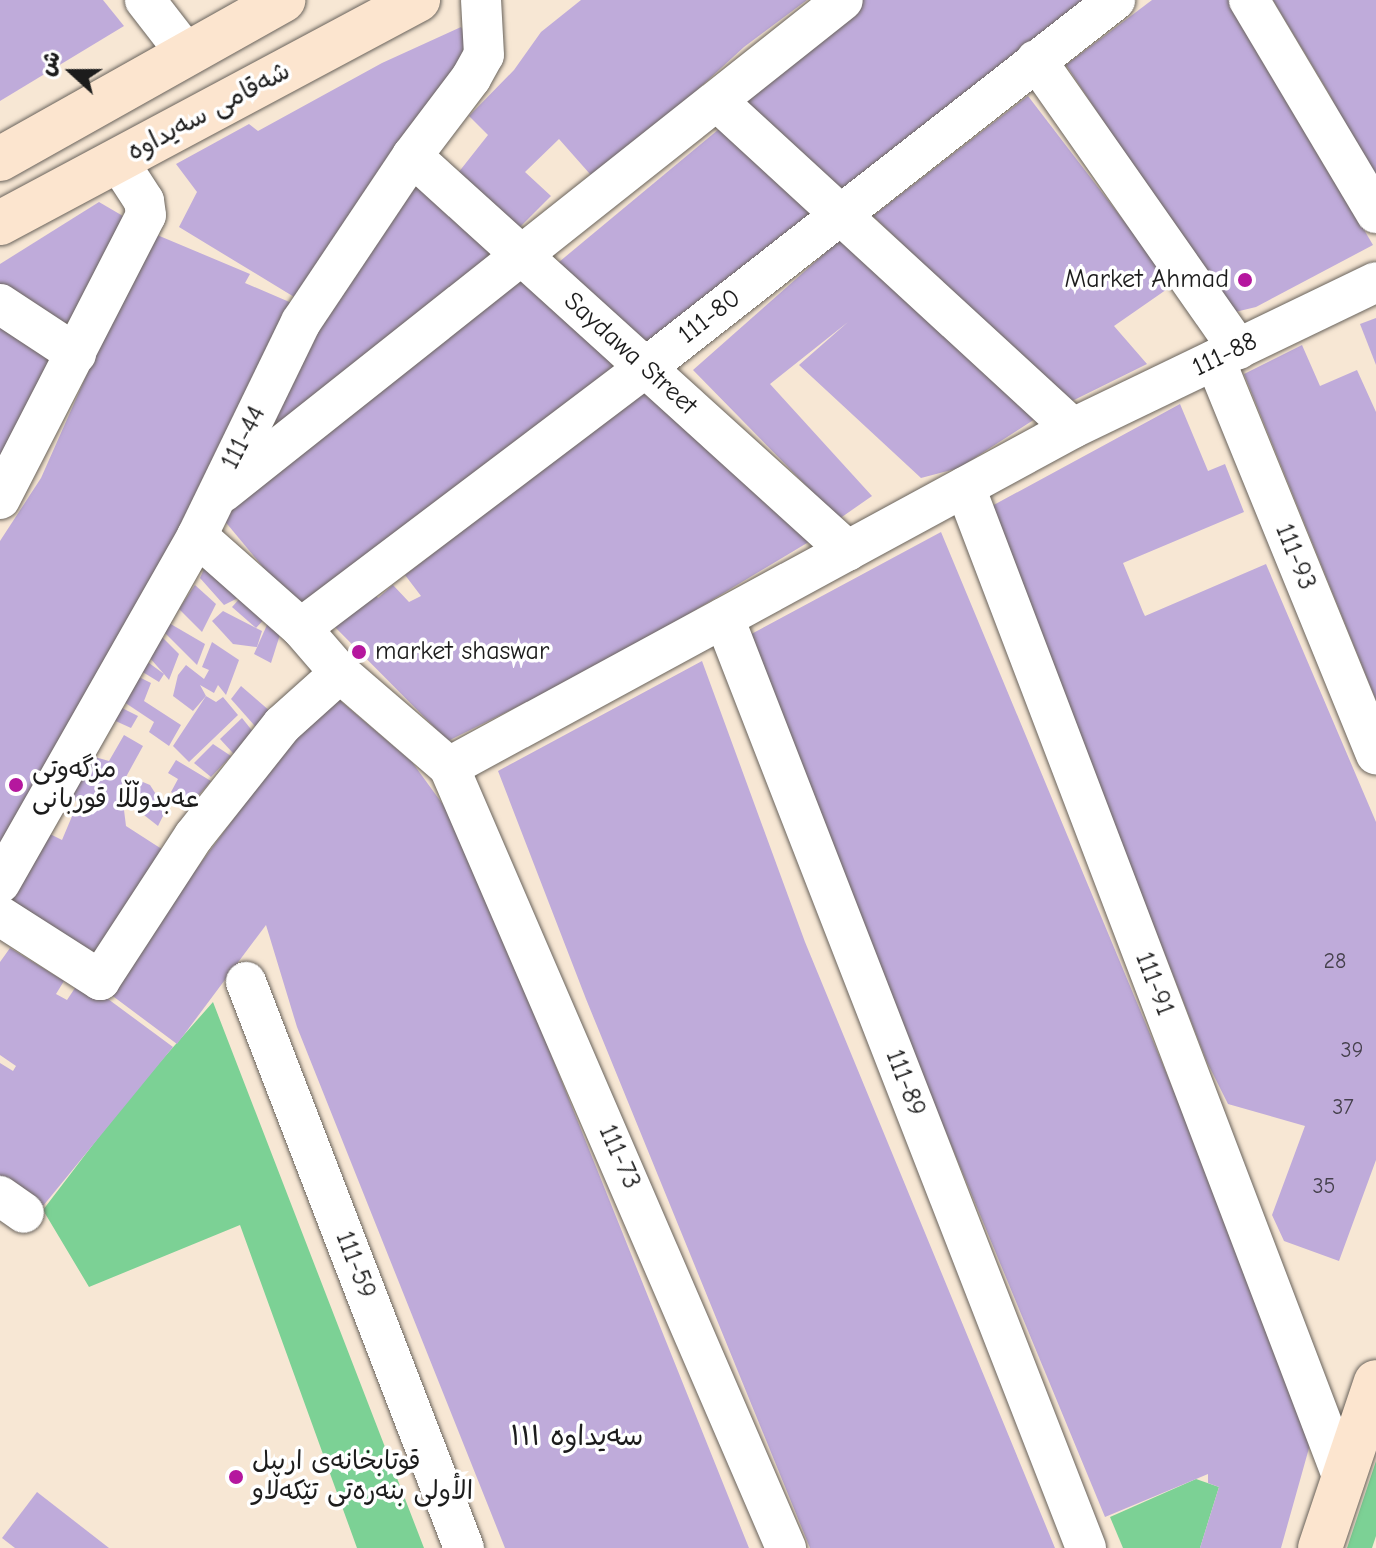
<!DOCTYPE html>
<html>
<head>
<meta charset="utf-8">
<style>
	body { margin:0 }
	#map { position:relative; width:1376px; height:1548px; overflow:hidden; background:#f7e7d4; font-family:"Comic Neue","Playpen Sans Arabic",sans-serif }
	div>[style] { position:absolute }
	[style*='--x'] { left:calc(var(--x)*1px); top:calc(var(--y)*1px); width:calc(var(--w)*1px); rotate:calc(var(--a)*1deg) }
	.green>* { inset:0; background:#7cd195 }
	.building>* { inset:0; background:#bfabda }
	.roads { filter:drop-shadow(0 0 2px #69635c) drop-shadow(0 0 2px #69635c) }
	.street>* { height:40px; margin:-20px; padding:0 20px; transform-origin:20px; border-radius:20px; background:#fff }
	.secondary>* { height:44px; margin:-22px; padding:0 22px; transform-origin:22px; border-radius:22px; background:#fce5cf }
	.dots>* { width:22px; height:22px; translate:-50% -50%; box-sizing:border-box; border:4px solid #fff; border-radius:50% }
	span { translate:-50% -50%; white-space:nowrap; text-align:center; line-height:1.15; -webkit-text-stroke:7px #fff; paint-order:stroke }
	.number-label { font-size:22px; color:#45404c }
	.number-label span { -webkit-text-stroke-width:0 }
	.street-label { font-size:26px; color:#1c1c1c }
	.poi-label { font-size:26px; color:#1c1c1c }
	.right { translate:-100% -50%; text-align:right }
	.left { translate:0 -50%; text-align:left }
	.neighbourhood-label { font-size:28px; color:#1c1c1c }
	.north { position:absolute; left:32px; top:32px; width:80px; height:80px; -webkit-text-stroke:6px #fff; paint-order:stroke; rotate:291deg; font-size:22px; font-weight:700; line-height:32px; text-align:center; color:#1c1c1c }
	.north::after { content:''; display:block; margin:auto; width:28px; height:36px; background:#1c1c1c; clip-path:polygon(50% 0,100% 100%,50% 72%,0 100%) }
</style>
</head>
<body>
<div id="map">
	<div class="green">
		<i style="clip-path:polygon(213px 1002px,424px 1548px,357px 1548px,240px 1225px,89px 1287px,43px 1210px,130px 1096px)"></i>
		<i style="clip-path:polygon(1376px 1461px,1376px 1536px,1372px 1548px,1347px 1548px)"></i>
		<i style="clip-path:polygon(1196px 1479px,1219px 1487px,1200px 1548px,1123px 1548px,1110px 1517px)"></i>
	</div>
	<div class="building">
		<i style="clip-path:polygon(0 0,103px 0,124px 26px,0 101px)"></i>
		<i style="clip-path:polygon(581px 0,807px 0,744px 47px,597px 182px,559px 139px,525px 172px,551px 196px,519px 228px,458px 173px,488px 135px,469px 116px,514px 70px,541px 32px)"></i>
		<i style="clip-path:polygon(859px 0,1101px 0,840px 196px,738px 103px)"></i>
		<i style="clip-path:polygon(1152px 0,1229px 0,1373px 245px,1256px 307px,1231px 313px,1066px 65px)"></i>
		<i style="clip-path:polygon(1273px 0,1376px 0,1376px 192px,1330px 95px)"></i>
		<i style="clip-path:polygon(461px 27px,477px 54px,304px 303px,179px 227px,197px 192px,176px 164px,249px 124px,258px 131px,382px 63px)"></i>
		<i style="clip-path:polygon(1028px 96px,1173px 285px,1114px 326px,1147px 364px,1068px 403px,873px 216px)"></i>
		<i style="clip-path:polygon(719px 129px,815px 213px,652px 354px,553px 267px)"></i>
		<i style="clip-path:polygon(412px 167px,508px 253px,217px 494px)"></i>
		<i style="clip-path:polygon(99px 202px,140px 226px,74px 342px,0 295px,0 264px)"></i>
		<i style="clip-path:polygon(150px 232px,250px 274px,245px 283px,301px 307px,97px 695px,0 846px,0 541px,41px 478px)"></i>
		<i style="clip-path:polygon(848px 233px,1035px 419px,959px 468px,921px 478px,799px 365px,848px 322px,770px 384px,872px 496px,839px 519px,693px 370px)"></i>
		<i style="clip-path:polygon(528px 268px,621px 375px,307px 620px,223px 519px,266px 468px)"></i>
		<i style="clip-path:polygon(0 312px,71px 355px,0 489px)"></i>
		<i style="clip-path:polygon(1376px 318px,1376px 365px,1360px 324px)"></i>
		<i style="clip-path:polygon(1302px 345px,1320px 386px,1357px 370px,1376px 412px,1376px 700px,1244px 374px)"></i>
		<i style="clip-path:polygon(653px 384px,822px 534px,619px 656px,448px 741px,327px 619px,365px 584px,378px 598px,393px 585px,409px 602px,421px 596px,405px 575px)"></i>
		<i style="clip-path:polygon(1180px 404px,1208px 471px,1225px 464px,1244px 512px,1123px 563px,1143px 612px,1145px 616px,1266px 564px,1376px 822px,1376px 1160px,1339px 1261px,1284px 1241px,1272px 1215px,1305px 1126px,1228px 1104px,1207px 1062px,990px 507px)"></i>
		<i style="clip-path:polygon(941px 532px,1185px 1118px,1311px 1441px,1281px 1548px,1200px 1548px,1219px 1487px,1208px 1483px,1208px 1474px,1105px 1517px,742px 639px)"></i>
		<i style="clip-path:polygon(209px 558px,268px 615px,256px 628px,232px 607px,242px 596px,224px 605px,200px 578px)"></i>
		<i style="clip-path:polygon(195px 585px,216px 604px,202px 632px,179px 609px)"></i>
		<i style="clip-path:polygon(223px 611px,262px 631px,257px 647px,233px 644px,212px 621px)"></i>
		<i style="clip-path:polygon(271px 616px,284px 622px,271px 663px,254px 654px)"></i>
		<i style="clip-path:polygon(169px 623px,205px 644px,197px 665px,164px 632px)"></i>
		<i style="clip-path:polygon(161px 636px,179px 654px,169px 680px,164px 674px,159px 682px,141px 671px,145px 660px,164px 674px,149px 657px)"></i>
		<i style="clip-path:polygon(212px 642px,239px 660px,226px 695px,218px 685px,214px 693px,200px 685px,206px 696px,193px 711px,173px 696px,178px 675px,186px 665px,204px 679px,209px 670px,202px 667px)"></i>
		<i style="clip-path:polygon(702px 661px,805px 942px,1055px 1548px,810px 1548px,586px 999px,498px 771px)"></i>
		<i style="clip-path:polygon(135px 675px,151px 683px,144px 701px,181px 725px,169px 746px,149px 732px,154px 722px,121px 700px)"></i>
		<i style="clip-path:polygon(241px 686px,279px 719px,262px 734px,231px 699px)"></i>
		<i style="clip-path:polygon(206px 696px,216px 702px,223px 697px,238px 715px,189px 762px,173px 746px)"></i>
		<i style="clip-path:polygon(337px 698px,412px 762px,460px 828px,749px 1548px,505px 1548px,297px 1027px,266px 925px,177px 1044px,106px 991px,289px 744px)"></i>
		<i style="clip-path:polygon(114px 704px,138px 716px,131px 728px,109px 718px)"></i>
		<i style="clip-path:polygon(242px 718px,262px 743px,244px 765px,220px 739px)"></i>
		<i style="clip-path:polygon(124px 735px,143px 746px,121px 786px,126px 826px,171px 855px,91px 961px,6px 903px,46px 832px,62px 840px,78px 802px,65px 794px,88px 755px,109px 761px)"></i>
		<i style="clip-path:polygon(213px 744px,231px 756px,211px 777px,194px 763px)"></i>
		<i style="clip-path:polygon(176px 760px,211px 781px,190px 805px,171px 792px,178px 779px,168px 773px)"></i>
		<i style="clip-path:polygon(131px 777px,150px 785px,166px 810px,158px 826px,130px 804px,126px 792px)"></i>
		<i style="clip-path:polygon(10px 948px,64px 981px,56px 994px,67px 1000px,81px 979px,173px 1047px,34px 1217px,0 1191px,0 1063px,13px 1071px,16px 1066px,0 1055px,0 962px)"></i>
		<i style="clip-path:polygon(37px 1492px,109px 1548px,15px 1548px,2px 1538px)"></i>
	</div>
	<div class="roads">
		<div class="street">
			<i style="--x:145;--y:0;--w:67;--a:52.3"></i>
			<i style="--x:1249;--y:0;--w:248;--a:59.2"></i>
			<i style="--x:1036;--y:60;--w:353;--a:55"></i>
			<i style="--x:717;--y:101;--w:483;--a:42.6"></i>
			<i style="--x:412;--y:156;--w:588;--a:42.18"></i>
			<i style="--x:0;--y:304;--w:91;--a:33.3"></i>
			<i style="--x:1215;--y:360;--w:426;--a:67.8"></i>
			<i style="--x:965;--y:487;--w:1064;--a:69.13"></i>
			<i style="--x:223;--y:492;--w:791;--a:-38.43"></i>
			<i style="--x:0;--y:499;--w:319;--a:-62.8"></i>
			<i style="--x:146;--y:215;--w:14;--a:-98"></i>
			<i style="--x:144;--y:201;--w:48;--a:-123"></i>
			<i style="--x:197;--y:536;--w:139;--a:41.5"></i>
			<i style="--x:301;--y:628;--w:60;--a:49.1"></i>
			<i style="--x:340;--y:673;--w:144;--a:40.8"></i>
			<i style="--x:449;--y:767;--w:851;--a:66.66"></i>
			<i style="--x:724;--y:618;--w:998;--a:68.73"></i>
			<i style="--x:301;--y:628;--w:431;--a:-37.1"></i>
			<i style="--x:645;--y:368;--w:597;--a:-38.06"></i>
			<i style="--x:449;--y:767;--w:710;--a:-28.51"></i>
			<i style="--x:1073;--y:428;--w:336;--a:-25.7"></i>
			<i style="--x:0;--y:883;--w:399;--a:-60.4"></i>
			<i style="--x:197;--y:536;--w:238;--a:-64.1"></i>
			<i style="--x:301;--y:322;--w:200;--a:-56.2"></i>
			<i style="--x:412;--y:156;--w:98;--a:-52.9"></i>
			<i style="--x:471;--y:78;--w:26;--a:-61"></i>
			<i style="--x:484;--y:55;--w:55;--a:-93.1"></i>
			<i style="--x:0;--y:916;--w:119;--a:32.6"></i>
			<i style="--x:100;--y:980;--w:172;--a:-56.9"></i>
			<i style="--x:194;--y:836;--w:142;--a:-51.6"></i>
			<i style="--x:282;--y:725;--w:78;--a:-41.9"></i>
			<i style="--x:246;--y:982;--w:607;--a:68.94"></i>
			<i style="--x:0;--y:1196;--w:29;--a:35"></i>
		</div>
		<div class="secondary">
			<i style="--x:0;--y:159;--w:325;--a:-29.3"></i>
			<i style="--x:0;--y:223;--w:474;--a:-28.1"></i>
			<i style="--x:1320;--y:1548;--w:175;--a:-71.4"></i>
		</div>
	</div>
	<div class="dots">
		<i style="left:1245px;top:280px;background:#b5179e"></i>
		<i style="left:359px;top:652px;background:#b5179e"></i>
		<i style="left:16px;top:785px;background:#b5179e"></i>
		<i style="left:236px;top:1477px;background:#b5179e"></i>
	</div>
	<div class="number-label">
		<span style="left:1335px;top:962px">28</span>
		<span style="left:1352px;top:1051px">39</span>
		<span style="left:1343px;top:1108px">37</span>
		<span style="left:1324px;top:1187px">35</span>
	</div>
	<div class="street-label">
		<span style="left:209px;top:112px;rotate:-28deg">شەقامی سەیداوە</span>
		<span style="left:710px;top:317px;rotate:-38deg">111-80</span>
		<span style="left:630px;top:354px;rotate:42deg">Saydawa Street</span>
		<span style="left:1225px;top:355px;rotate:-26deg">111-88</span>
		<span style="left:244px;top:438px;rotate:-63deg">111-44</span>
		<span style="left:1295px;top:557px;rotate:68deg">111-93</span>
		<span style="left:1154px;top:984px;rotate:69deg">111-91</span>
		<span style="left:905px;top:1083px;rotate:69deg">111-89</span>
		<span style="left:619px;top:1157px;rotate:66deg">111-73</span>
		<span style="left:355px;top:1265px;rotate:69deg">111-59</span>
	</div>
	<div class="poi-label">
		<span class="right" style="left:1229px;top:280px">Market Ahmad</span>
		<span class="left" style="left:375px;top:652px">market shaswar</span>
		<span class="left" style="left:32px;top:785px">مزگەوتی<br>عەبدوڵڵا قوربانی</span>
		<span class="left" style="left:252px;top:1477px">قوتابخانەى اربيل<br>الأولى بنەرەتی تێکەڵاو</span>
	</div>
	<div class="neighbourhood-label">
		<span style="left:577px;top:1436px">سەیداوە ١١١</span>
	</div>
	<div class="north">ش</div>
</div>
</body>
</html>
